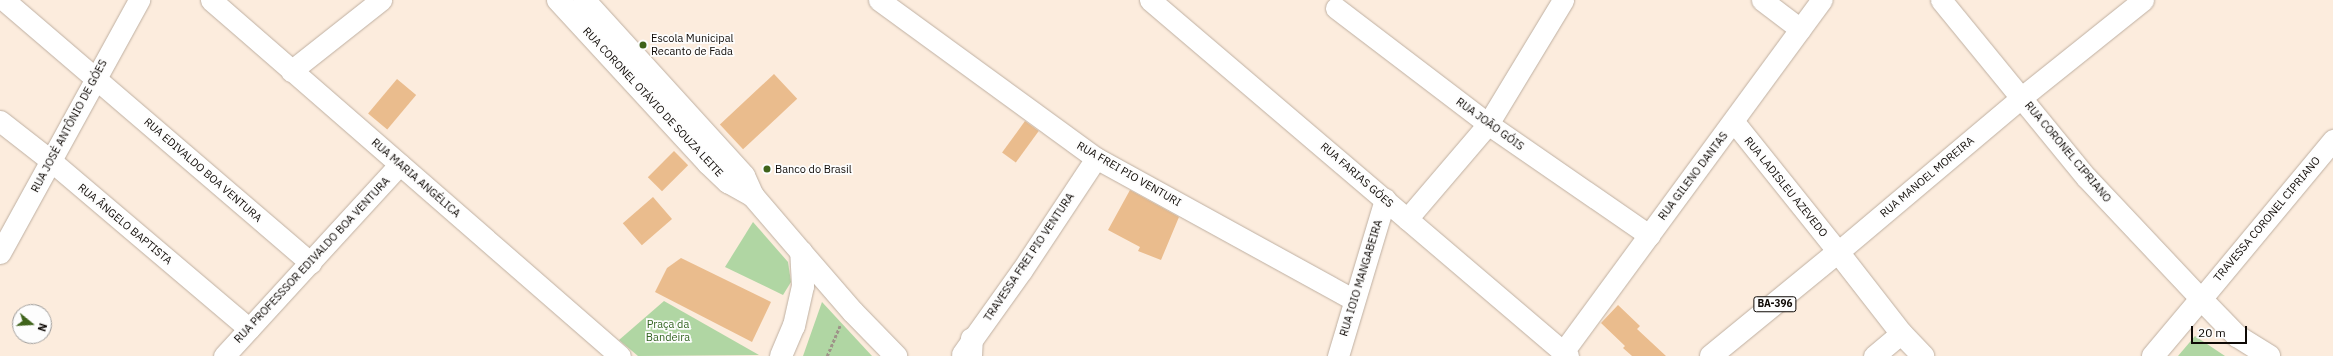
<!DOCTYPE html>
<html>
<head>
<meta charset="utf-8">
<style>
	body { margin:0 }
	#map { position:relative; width:2333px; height:356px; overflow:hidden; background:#fcecdd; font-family:"IBM Plex Sans",sans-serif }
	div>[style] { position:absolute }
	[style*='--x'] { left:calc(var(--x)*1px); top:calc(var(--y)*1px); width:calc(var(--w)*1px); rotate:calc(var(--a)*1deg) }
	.green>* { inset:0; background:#b0d6a3 }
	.building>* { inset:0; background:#eabc8d; transform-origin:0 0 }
	.path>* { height:2.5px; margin-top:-1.25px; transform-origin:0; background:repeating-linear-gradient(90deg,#9e9388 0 3px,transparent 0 5px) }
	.roads { filter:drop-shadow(0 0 1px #beafa1) drop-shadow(0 0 1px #beafa1) }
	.minor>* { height:21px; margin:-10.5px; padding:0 10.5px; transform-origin:10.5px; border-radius:10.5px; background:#fff }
	.tertiary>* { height:22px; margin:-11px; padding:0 11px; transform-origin:11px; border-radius:11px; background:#fff }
	.primary>* { height:22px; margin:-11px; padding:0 11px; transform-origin:11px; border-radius:11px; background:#fff }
	.dots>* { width:11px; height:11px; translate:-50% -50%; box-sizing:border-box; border:2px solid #fdfdfd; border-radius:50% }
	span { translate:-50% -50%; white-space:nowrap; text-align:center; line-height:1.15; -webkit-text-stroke:3.5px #fdfdfd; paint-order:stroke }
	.shield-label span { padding:1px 3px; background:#fdfdfd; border:1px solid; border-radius:3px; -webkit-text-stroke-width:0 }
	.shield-label { font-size:10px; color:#0f0a06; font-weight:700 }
	.poi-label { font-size:11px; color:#0f0a06 }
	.left { translate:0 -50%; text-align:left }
	.street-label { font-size:11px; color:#0f0a06 }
	.park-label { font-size:11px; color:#336421 }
	.north { position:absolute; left:12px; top:304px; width:40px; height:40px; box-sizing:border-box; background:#fdfdfd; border:1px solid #9e9c9a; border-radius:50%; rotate:108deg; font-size:11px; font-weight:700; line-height:16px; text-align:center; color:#0f0a06 }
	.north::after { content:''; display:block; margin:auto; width:14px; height:18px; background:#3f631b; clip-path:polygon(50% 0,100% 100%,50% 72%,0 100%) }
	.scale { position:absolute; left:2191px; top:326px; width:56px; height:18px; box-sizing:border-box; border:2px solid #0f0a06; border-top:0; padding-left:5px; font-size:12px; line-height:14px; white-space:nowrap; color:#0f0a06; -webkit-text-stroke:3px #fdfdfd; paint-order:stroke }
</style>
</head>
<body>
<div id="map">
	<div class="green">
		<i style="clip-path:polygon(753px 222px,788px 262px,791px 282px,783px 295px,725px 267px)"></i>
		<i style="clip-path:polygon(664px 301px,759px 355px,638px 356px,619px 340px)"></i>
		<i style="clip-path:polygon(822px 302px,872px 356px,803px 356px)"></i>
		<i style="clip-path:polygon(2195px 336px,2225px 356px,2178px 356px)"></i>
	</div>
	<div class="building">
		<i style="left:774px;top:74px;width:34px;height:74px;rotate:47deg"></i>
		<i style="left:397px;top:79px;width:25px;height:45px;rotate:40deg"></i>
		<i style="left:1025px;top:121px;width:17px;height:39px;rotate:36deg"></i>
		<i style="left:674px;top:151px;width:20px;height:37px;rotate:45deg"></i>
		<i style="clip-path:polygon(1130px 190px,1179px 217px,1161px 260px,1138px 251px,1140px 247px,1108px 230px)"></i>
		<i style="left:653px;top:197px;width:29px;height:40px;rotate:49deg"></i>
		<i style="clip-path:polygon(681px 258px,771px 302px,752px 342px,655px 292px,667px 268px)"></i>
		<i style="clip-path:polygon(1618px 305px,1640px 326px,1637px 329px,1666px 356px,1632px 356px,1623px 348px,1625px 346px,1601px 323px)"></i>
	</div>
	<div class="path">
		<i style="--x:827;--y:356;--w:33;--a:-67"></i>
	</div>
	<div class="roads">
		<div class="minor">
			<i style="--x:4;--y:0;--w:404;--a:40.6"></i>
			<i style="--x:211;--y:0;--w:542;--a:41.04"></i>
			<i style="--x:879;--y:0;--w:268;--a:36.1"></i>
			<i style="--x:1096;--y:158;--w:293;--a:28.8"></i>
			<i style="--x:1150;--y:0;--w:549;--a:40.42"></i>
			<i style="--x:1762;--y:0;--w:48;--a:37.3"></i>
			<i style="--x:1941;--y:0;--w:229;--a:50.7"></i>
			<i style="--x:2086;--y:177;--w:168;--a:46.7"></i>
			<i style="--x:2201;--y:299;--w:207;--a:-50.3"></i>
			<i style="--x:1336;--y:8;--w:191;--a:37.3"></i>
			<i style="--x:1488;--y:124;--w:196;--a:34.6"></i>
			<i style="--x:291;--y:71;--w:115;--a:-38.3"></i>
			<i style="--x:0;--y:121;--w:63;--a:38"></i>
			<i style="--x:50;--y:160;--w:261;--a:40.3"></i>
			<i style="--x:1734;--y:122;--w:166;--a:51.3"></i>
			<i style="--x:1838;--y:252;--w:241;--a:-40.1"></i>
			<i style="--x:2022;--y:97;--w:155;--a:-38.7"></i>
			<i style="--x:1407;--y:219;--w:125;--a:-49.5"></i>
			<i style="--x:1488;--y:124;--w:145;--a:-58.8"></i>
			<i style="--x:0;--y:253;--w:289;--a:-61.2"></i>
			<i style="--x:1563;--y:352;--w:437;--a:-53.7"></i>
			<i style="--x:962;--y:354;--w:103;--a:-54.5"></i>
			<i style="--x:1022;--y:270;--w:134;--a:-56.5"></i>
			<i style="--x:224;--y:356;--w:260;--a:-47.5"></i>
			<i style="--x:1338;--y:356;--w:164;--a:-73.3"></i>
			<i style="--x:1874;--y:356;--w:35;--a:-40"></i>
		</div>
		<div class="tertiary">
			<i style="--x:558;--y:0;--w:222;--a:47.4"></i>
			<i style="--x:708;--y:163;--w:28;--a:44"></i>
			<i style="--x:728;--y:182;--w:29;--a:29"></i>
			<i style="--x:584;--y:0;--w:238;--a:47.7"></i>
			<i style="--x:744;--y:176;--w:22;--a:66"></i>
			<i style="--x:753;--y:196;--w:74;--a:49.4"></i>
		</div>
		<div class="primary">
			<i style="--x:801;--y:252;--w:79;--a:49.1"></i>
			<i style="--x:853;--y:312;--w:62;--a:45.7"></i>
			<i style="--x:781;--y:356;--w:33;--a:-67"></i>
			<i style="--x:794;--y:326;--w:41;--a:-77.3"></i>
			<i style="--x:803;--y:286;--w:34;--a:-93"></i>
			<i style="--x:971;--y:356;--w:17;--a:-87"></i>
			<i style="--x:1711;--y:356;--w:164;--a:-39.3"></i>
			<i style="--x:1838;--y:252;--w:103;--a:52.1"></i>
			<i style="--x:1901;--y:333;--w:32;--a:46"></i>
			<i style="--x:2153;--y:356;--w:75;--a:-49.9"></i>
			<i style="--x:2201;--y:299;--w:52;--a:45.8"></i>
			<i style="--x:2237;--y:336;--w:38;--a:32"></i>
		</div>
	</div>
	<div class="dots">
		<i style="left:643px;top:45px;background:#3f631b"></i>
		<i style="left:767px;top:169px;background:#3f631b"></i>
	</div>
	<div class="shield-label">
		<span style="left:1775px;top:304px">BA-396</span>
	</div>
	<div class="poi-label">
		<span class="left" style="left:651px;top:45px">Escola Municipal<br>Recanto de Fada</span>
		<span class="left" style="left:775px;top:169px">Banco do Brasil</span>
	</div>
	<div class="street-label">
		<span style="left:653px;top:102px;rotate:47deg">RUA CORONEL OTÁVIO DE SOUZA LEITE</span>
		<span style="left:1490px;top:124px;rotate:36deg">RUA JOÃO GÓIS</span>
		<span style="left:69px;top:126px;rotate:-62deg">RUA JOSÉ ANTÔNIO DE GÓES</span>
		<span style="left:2068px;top:152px;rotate:50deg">RUA CORONEL CIPRIANO</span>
		<span style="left:203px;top:170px;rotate:41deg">RUA EDIVALDO BOA VENTURA</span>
		<span style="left:1129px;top:174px;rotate:30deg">RUA FREI PIO VENTURI</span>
		<span style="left:1357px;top:175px;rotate:41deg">RUA FARIAS GÓES</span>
		<span style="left:1693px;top:176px;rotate:-53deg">RUA GILENO DANTAS</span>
		<span style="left:1927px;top:177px;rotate:-40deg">RUA MANOEL MOREIRA</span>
		<span style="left:416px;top:178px;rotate:41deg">RUA MARIA ANGÉLICA</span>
		<span style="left:1786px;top:187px;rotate:51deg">RUA LADISLEU AZEVEDO</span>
		<span style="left:2267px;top:219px;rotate:-50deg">TRAVESSA CORONEL CIPRIANO</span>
		<span style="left:125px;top:224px;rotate:40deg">RUA ÂNGELO BAPTISTA</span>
		<span style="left:1029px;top:257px;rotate:-56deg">TRAVESSA FREI PIO VENTURA</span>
		<span style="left:312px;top:260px;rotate:-47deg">RUA PROFESSSOR EDIVALDO BOA VENTURA</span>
		<span style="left:1361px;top:278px;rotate:-73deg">RUA IOIO MANGABEIRA</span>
	</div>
	<div class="park-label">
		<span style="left:668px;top:331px">Praça da<br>Bandeira</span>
	</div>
	<div class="north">N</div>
	<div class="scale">20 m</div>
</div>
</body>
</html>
